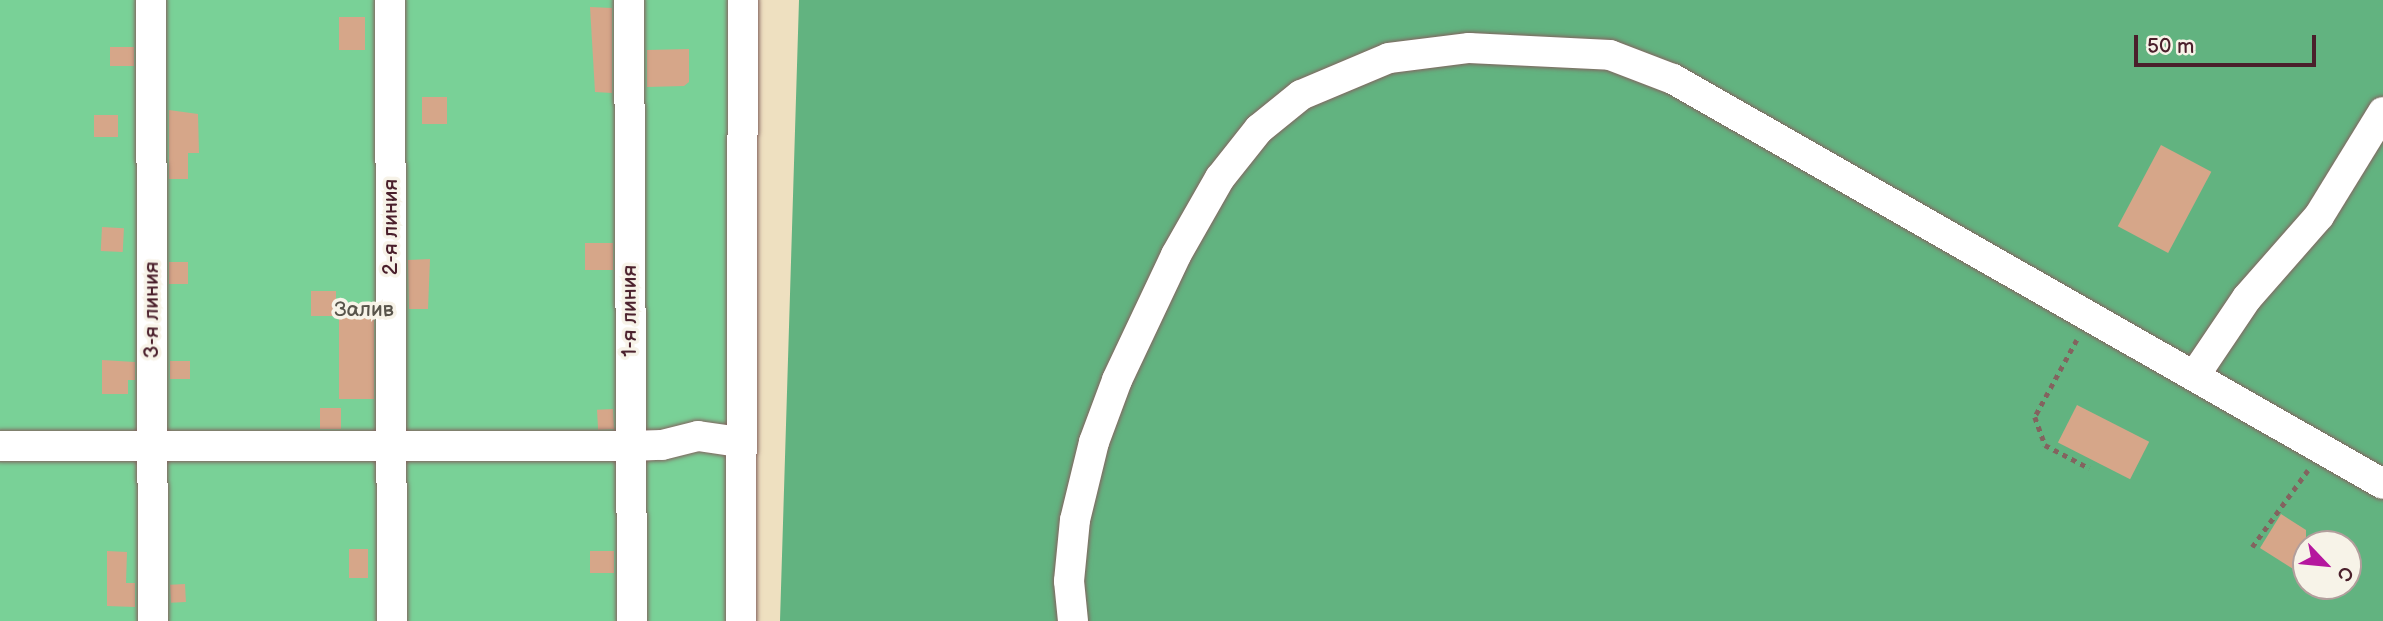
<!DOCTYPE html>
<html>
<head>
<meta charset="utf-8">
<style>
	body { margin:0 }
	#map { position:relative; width:2383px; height:621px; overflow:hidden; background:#eee0c0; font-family:"Balsamiq Sans",sans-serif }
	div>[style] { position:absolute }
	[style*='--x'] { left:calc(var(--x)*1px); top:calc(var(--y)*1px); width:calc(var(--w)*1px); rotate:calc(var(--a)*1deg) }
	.green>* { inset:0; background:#79d197; transform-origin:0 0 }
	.forest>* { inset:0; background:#62b380 }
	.building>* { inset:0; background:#d6a689; transform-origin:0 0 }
	.path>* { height:4.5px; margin-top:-2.25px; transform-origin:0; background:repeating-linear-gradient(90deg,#83635f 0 5px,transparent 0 10px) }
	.roads { filter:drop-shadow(0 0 2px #83635f) drop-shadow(0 0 2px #83635f) }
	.minor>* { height:30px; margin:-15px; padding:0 15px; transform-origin:15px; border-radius:15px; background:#fff }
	span { translate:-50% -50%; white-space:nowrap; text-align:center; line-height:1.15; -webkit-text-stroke:7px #f7f3e8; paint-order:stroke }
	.street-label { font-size:21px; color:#4a1f2b }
	.park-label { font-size:21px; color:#58544b }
	.north { position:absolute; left:2292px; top:530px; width:70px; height:70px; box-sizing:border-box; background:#f7f3e8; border:2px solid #b29e9c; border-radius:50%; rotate:116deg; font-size:19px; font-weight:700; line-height:28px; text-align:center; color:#4a1f2b }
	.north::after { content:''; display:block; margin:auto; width:24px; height:32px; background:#b5179e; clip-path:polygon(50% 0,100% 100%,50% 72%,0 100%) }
	.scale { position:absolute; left:2134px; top:35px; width:182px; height:32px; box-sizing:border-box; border:4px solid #4a1f2b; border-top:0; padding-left:9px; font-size:21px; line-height:24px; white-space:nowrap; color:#4a1f2b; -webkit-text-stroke:5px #f7f3e8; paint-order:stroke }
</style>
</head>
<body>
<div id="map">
	<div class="green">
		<i style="left:0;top:0;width:731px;height:621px"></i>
	</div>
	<div class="forest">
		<i style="clip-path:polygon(evenodd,799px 0,2383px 0,2383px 621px,780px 621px,799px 0,2306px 544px,2348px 544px,2348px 586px,2306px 586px,2306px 544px)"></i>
	</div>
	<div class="building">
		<i style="clip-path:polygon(590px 7px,612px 8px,612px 93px,595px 92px)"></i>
		<i style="left:339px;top:17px;width:26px;height:33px"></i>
		<i style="left:134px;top:47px;width:19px;height:24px;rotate:90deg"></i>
		<i style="clip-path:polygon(689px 49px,689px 82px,684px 86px,647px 87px,647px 50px)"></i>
		<i style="left:422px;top:97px;width:25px;height:27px"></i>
		<i style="clip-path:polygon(169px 110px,198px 114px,199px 153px,188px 153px,188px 179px,169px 179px)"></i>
		<i style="left:118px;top:115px;width:22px;height:24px;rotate:90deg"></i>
		<i style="left:2161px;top:145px;width:57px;height:92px;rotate:28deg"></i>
		<i style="left:102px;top:227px;width:22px;height:24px;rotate:3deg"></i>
		<i style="left:585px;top:243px;width:28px;height:27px"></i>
		<i style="clip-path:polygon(430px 259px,428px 309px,409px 309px,408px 260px)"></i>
		<i style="left:188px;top:262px;width:22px;height:19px;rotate:90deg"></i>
		<i style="left:311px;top:291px;width:25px;height:25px"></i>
		<i style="left:339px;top:314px;width:35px;height:85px"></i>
		<i style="clip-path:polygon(102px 360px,135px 362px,135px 380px,128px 380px,128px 394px,102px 394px)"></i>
		<i style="left:170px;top:361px;width:20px;height:18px"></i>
		<i style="left:2077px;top:405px;width:81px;height:42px;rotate:27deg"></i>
		<i style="left:320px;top:408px;width:21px;height:21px"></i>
		<i style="left:613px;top:409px;width:20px;height:16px;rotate:87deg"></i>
		<i style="clip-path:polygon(2281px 514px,2306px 530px,2306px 577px,2260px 548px)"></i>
		<i style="left:349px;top:549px;width:19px;height:29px"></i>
		<i style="clip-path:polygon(107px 551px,127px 552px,126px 583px,135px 583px,135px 607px,107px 606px)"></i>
		<i style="left:590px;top:551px;width:24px;height:22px"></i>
		<i style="left:185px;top:584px;width:18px;height:15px;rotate:87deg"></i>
	</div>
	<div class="path">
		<i style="--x:2077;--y:340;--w:88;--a:118.6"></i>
		<i style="--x:2035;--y:417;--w:30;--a:70"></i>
		<i style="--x:2045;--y:445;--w:50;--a:27.6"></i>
		<i style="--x:2252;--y:547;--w:95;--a:-54"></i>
	</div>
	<div class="roads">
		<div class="minor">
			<i style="--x:151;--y:0;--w:621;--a:89.82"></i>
			<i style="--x:390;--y:0;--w:621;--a:89.82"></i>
			<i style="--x:629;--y:0;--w:621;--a:89.72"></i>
			<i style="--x:2195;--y:375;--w:93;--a:-56"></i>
			<i style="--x:2247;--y:298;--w:109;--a:-48.7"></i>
			<i style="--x:2319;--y:216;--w:122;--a:-58.4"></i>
			<i style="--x:0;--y:446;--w:630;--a:0"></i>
			<i style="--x:630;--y:446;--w:32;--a:-2"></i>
			<i style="--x:662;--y:445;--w:37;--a:-14"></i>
			<i style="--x:698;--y:436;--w:41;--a:8.3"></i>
			<i style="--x:741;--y:621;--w:621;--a:-89.82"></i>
			<i style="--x:1073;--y:621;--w:40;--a:-95.7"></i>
			<i style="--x:1069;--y:581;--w:61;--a:-84.4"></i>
			<i style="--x:1075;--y:520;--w:80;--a:-76.3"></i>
			<i style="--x:1094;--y:442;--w:66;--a:-69.6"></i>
			<i style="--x:1117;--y:380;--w:138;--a:-64.7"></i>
			<i style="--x:1176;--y:255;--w:89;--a:-60.3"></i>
			<i style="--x:1220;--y:178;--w:63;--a:-51.5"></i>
			<i style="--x:1259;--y:129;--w:54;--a:-39"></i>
			<i style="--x:1301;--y:95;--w:95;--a:-22.8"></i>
			<i style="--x:1389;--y:58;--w:81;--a:-7.1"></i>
			<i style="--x:1469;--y:48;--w:141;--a:2.8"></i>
			<i style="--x:1610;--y:55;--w:67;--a:20.9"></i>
			<i style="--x:1673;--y:79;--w:817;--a:29.7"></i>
		</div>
	</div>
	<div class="street-label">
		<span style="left:391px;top:227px;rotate:-90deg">2-я линия</span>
		<span style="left:152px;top:310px;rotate:-90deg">3-я линия</span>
		<span style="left:630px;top:311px;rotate:-90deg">1-я линия</span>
	</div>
	<div class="park-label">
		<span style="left:364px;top:310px">Залив</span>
	</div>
	<div class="north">С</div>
	<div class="scale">50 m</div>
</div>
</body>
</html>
